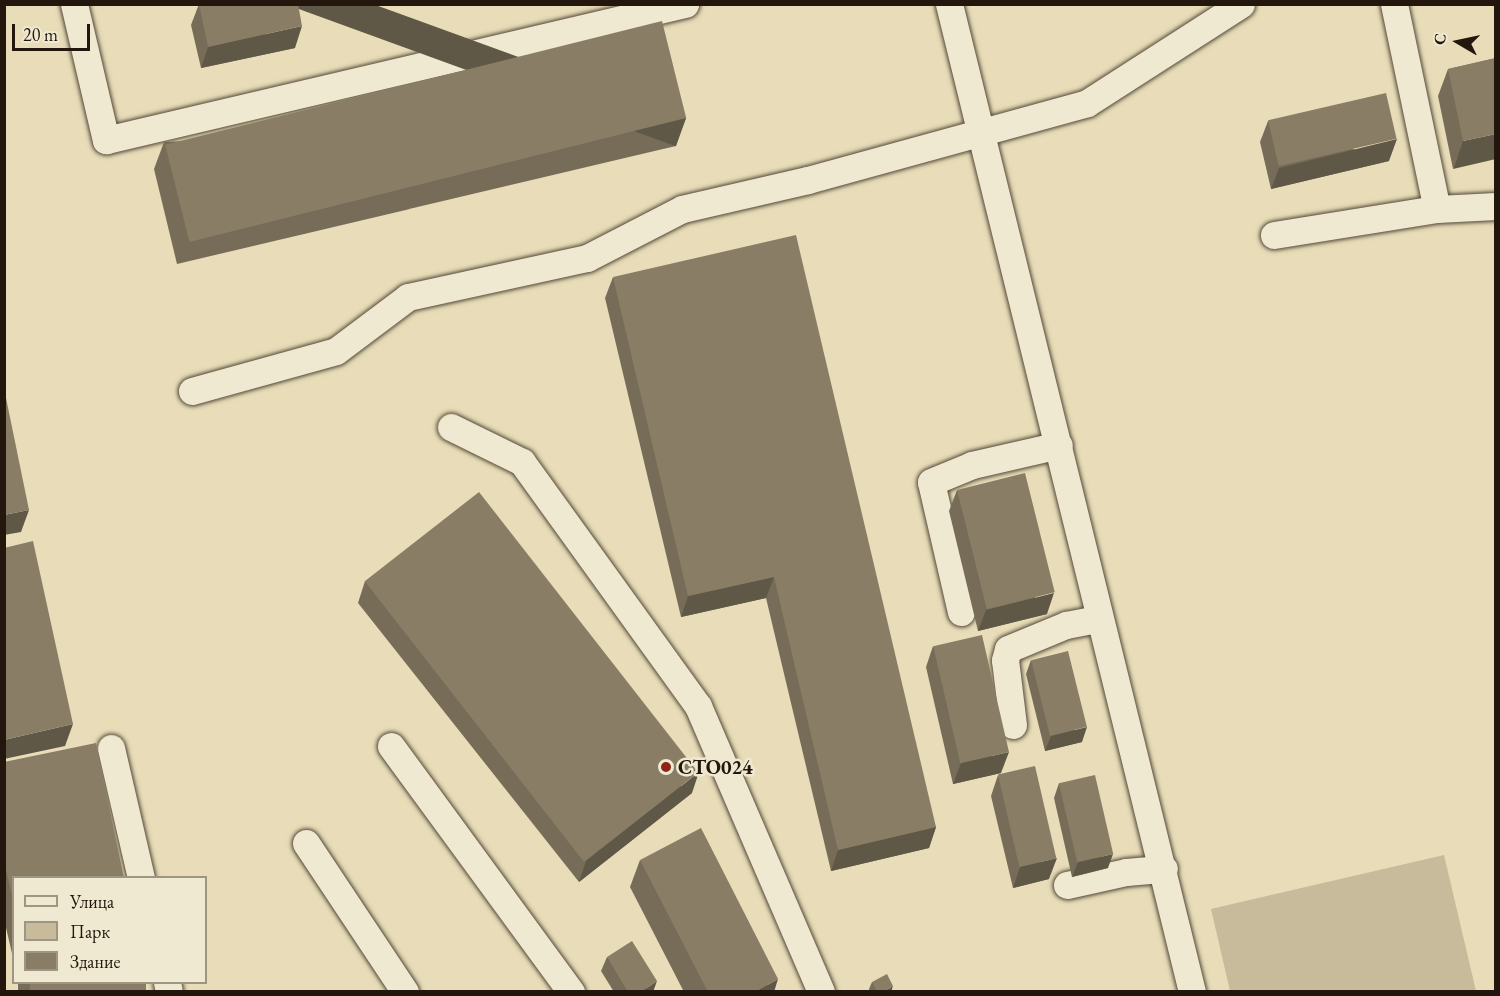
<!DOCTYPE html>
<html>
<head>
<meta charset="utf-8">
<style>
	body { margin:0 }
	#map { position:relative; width:1500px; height:996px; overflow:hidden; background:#e8ddb8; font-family:"EB Garamond",serif }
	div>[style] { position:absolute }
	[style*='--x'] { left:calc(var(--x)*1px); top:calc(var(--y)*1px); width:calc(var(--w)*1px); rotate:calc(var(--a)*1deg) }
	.green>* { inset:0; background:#c7bb9b }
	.roads { filter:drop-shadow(0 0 2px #544838) drop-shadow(0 0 2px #544838) }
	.minor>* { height:27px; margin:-13.5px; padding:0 13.5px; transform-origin:13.5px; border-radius:13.5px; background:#f0e9d1 }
	.wall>* { inset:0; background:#766c58; transform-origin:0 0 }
	.shaded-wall>* { inset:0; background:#605847; transform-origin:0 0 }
	.building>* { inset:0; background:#897d66; transform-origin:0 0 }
	.dots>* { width:16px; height:16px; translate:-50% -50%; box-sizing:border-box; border:3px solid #f0e9d1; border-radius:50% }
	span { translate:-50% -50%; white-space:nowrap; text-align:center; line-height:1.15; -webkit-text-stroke:5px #f0e9d1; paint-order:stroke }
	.poi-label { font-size:20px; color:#23160d; font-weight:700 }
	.left { translate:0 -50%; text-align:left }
	.frame { position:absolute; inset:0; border:6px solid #23160d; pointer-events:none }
	.legend { position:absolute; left:12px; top:876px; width:195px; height:108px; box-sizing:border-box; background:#f0e9d1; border:2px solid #9e9583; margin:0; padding:8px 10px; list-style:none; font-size:18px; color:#23160d }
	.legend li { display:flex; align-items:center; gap:12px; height:30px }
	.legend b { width:30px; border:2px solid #9e9583 }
	.north { position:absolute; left:1428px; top:12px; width:60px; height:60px; -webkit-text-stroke:4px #f0e9d1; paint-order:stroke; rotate:279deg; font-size:16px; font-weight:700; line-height:24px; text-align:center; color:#23160d }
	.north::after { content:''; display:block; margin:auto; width:21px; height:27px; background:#23160d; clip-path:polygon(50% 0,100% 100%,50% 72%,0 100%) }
	.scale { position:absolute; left:12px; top:24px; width:78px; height:27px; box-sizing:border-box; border:3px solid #23160d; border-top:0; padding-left:8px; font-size:18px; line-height:21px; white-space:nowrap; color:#23160d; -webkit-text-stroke:4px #f0e9d1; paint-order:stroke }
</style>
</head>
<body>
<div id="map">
	<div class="green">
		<i style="clip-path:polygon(1444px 855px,1476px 991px,1230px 991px,1211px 909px)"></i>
	</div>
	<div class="roads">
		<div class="minor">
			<i style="--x:74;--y:4;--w:140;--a:76.8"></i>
			<i style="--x:106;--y:140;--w:595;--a:-13.22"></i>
			<i style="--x:949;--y:4;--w:1017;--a:76.18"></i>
			<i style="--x:1394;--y:4;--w:209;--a:78.2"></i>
			<i style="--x:1437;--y:209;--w:59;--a:-2.9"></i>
			<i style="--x:1274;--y:235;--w:165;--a:-9.1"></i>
			<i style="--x:192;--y:391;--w:149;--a:-15.5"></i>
			<i style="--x:336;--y:351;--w:90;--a:-36.9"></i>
			<i style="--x:408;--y:297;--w:183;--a:-12.3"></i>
			<i style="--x:587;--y:258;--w:107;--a:-27.3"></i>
			<i style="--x:682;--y:209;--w:129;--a:-13"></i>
			<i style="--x:808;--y:180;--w:289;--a:-15.4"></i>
			<i style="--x:1087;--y:103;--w:183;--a:-32.7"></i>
			<i style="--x:451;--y:427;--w:79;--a:26.2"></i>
			<i style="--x:522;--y:462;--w:301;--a:54.2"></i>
			<i style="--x:698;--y:706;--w:311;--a:66.7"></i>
			<i style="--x:961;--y:612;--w:133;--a:-103"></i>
			<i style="--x:931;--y:482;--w:44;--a:-22.5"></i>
			<i style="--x:972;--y:465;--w:89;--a:-12.9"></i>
			<i style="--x:1013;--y:725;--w:65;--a:-97"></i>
			<i style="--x:1005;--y:660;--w:11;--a:-75"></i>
			<i style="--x:1008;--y:649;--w:63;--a:-22.5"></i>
			<i style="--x:1066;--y:625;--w:33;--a:-11"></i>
			<i style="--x:391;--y:746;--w:305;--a:53.8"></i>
			<i style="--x:111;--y:748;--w:133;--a:77"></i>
			<i style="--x:306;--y:843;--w:179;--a:56.4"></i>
			<i style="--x:1067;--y:885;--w:60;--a:-12.4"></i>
			<i style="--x:1126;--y:872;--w:38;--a:-5"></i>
			<i style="--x:167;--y:982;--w:10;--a:79"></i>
		</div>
	</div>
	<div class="wall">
		<i style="clip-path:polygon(199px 4px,295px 48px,201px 68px,191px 25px)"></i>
		<i style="clip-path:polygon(1496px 58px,1453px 169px,1438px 96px,1448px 69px)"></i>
		<i style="clip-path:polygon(686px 118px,676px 146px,177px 264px,154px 169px,164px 142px)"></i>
		<i style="clip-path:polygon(1268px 121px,1389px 161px,1271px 189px,1260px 142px)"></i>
		<i style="clip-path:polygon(613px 277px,936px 827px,929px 848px,831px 871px,766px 598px,681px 617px,605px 298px)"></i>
		<i style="clip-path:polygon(957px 490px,1047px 614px,978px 631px,949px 511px)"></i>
		<i style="clip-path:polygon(365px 581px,692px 793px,579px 882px,358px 603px)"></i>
		<i style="clip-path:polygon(933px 646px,1001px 773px,953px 784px,926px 667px)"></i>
		<i style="clip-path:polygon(1031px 660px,1082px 742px,1045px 751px,1026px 674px)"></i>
		<i style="clip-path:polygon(4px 762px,14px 878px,14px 962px,4px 919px)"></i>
		<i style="clip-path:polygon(998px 775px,1049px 879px,1013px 888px,991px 796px)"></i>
		<i style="clip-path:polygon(1059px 783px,1108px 868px,1072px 877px,1054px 798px)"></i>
		<i style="clip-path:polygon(640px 860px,774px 992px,684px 992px,630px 887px)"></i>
		<i style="clip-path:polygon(607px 957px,653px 992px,614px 992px,601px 971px)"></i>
		<i style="left:18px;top:982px;width:128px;height:10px"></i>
		<i style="clip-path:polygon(872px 982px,891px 992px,870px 992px,869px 989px)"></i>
	</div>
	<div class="shaded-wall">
		<i style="clip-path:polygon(302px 26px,295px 48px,201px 68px,208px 47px)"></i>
		<i style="left:686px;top:118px;width:30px;height:513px;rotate:110deg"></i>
		<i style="clip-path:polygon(1496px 134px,1496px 159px,1453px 169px,1463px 141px)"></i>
		<i style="clip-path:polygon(1397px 139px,1389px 161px,1271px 189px,1279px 168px)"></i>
		<i style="clip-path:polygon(29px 510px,21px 532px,4px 535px,4px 515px)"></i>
		<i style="clip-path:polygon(774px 577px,766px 598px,681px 617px,688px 596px)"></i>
		<i style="clip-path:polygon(1054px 593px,1047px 614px,978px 631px,986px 610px)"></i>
		<i style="clip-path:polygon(73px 724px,65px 746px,4px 759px,4px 740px)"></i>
		<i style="clip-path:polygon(1087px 727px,1082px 742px,1045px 751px,1051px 736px)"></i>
		<i style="clip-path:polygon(1009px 752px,1001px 773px,953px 784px,961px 763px)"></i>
		<i style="clip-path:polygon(699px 772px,692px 793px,579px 882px,586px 861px)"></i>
		<i style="clip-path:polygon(936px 827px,929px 848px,831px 871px,838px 850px)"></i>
		<i style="clip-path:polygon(1113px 854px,1108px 868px,1072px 877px,1078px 862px)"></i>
		<i style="clip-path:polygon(1057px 858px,1049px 879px,1013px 888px,1020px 867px)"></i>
		<i style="clip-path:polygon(778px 979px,774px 992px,755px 992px)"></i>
		<i style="clip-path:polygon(657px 981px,653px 992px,641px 992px)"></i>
		<i style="clip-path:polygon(893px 986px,891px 992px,883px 992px)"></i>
	</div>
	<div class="building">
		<i style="clip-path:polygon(199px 4px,298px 4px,302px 26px,208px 47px)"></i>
		<i style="left:662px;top:21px;width:100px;height:512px;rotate:76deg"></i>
		<i style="clip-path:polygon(1496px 58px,1496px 134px,1463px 141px,1448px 69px)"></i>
		<i style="left:1386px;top:93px;width:47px;height:121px;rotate:77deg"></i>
		<i style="clip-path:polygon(796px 235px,936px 827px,838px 850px,774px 577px,688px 596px,613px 277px)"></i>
		<i style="clip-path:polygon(4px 388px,29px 510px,4px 515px)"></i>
		<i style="left:1025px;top:473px;width:123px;height:70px;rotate:76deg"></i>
		<i style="left:479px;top:492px;width:356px;height:145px;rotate:52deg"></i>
		<i style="clip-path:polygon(33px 541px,73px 724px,4px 740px,4px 548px)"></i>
		<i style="left:982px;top:635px;width:120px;height:50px;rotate:77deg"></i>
		<i style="left:1068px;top:651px;width:78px;height:38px;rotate:76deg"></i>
		<i style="clip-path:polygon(96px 743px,124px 878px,14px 878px,14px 904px,4px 861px,4px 762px)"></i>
		<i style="left:1035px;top:766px;width:95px;height:38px;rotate:77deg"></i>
		<i style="left:1095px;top:775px;width:81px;height:37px;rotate:77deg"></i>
		<i style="clip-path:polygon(701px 828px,778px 979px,755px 992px,708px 992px,640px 860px)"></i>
		<i style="clip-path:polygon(632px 941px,657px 981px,641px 992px,628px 992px,607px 957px)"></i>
		<i style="clip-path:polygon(887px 974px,893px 986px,883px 992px,877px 992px,872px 982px)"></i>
		<i style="left:30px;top:982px;width:116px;height:10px"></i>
	</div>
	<div class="dots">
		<i style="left:666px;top:767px;background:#8f2418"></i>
	</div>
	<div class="poi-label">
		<span class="left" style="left:678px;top:767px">СТО024</span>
	</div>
	<div class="frame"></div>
	<ul class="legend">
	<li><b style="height:8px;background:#f0e9d1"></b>Улица</li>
	<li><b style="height:16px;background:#c7bb9b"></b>Парк</li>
	<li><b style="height:16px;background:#897d66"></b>Здание</li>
	</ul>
	<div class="north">С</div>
	<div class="scale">20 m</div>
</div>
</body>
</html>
